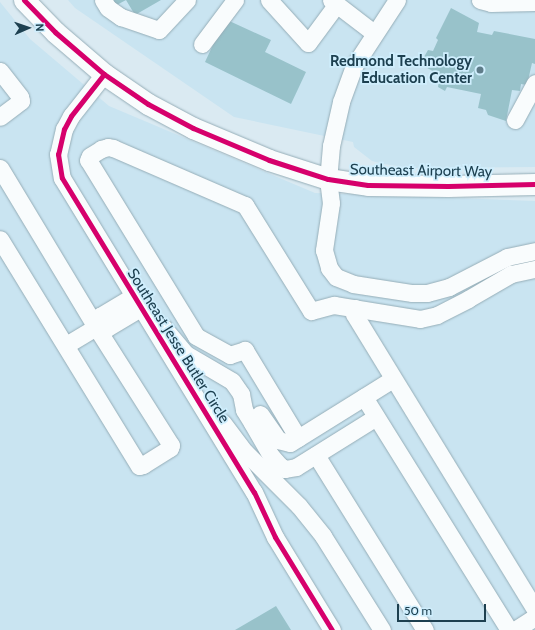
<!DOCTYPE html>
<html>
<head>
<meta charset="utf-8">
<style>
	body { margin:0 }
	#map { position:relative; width:535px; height:630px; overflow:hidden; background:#daeaf2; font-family:Cabin,sans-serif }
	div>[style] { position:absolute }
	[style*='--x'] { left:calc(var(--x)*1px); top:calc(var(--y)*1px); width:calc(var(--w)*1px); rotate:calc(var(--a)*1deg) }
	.built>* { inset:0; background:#c9e4f1 }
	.building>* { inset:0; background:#98c2ca }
	.roads { filter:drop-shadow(0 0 1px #95adb7) drop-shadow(0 0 1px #95adb7) }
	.minor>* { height:17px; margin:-8.5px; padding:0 8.5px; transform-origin:8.5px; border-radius:8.5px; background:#f9fcfd }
	.major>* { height:21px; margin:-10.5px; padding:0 10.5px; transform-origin:10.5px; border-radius:10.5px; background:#f9fcfd }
	.cycleway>* { height:5px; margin:-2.5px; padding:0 2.5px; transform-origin:2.5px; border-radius:2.5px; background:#d6006c }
	.dots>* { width:11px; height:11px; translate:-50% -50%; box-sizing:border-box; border:2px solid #cfeefd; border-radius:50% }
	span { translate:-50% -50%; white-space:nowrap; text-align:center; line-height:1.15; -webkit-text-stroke:3.5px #cfeefd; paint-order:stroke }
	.poi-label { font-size:15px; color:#1d4050; font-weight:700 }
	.right { translate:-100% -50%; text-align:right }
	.street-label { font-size:15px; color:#1d4050 }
	.north { position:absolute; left:8px; top:8px; width:40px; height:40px; -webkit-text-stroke:3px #cfeefd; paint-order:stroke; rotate:88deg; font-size:11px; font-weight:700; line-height:16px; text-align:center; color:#1d4050 }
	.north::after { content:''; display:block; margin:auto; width:14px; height:18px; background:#1d4050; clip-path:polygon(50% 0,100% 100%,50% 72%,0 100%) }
	.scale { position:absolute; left:397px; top:604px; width:89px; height:18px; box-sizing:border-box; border:2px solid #1d4050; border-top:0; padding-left:5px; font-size:12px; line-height:14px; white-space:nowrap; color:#1d4050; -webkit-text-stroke:3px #cfeefd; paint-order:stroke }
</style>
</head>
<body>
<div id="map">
	<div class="built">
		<i style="clip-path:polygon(68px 0,535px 0,535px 167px,411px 168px,384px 164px,372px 161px,354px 147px,353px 142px,234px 117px,75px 8px)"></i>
		<i style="clip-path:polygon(0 2px,30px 39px,109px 106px,315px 193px,535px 201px,535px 630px,0 630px)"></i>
	</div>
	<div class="building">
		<i style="clip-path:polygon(109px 0,161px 0,135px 15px,126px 0,113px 7px)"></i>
		<i style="clip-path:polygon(451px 8px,479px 23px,477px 32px,492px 35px,494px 31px,535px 39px,535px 64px,532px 63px,527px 85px,521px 84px,520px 91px,512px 90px,506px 121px,488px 115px,486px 110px,478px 108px,481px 94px,447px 87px,445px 91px,438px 87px,440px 75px,420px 64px,428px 50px,433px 51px,438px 40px,436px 38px)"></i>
		<i style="clip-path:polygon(225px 19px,271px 40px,265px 52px,306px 72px,291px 104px,205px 62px)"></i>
		<i style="clip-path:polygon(276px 606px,291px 630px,235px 630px)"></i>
	</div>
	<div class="roads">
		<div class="minor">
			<i style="--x:103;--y:0;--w:9;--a:58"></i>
			<i style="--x:108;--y:8;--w:16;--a:35"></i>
			<i style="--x:121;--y:17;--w:40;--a:18.9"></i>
			<i style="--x:159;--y:30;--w:41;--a:-47"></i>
			<i style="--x:269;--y:0;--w:58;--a:47.8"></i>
			<i style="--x:308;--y:43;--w:47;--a:-53.6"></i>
			<i style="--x:331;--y:0;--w:54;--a:37.5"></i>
			<i style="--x:397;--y:0;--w:79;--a:123.1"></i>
			<i style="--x:354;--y:66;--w:38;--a:110"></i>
			<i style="--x:341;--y:102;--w:45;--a:102.8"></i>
			<i style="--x:331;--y:146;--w:33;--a:95"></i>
			<i style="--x:328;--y:179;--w:24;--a:83"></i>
			<i style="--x:331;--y:203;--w:48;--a:98.5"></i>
			<i style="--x:324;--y:250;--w:19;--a:74"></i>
			<i style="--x:329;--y:268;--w:11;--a:52"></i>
			<i style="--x:336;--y:277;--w:18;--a:22"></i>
			<i style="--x:353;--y:284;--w:60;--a:8.7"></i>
			<i style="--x:412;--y:293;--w:15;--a:0"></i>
			<i style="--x:427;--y:293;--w:23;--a:-15"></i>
			<i style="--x:449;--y:287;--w:65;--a:-27.3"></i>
			<i style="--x:507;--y:257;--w:29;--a:-12"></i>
			<i style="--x:480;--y:0;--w:11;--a:15"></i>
			<i style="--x:491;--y:3;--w:44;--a:-1.3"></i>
			<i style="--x:202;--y:44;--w:55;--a:-53.1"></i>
			<i style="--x:0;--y:71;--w:33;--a:52"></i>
			<i style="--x:20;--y:97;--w:4;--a:76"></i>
			<i style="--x:21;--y:101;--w:26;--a:143"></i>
			<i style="--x:104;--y:74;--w:53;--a:128.2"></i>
			<i style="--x:71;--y:116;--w:15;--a:118"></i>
			<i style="--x:64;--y:129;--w:26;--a:103"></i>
			<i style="--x:58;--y:154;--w:24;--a:81"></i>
			<i style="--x:62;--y:178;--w:368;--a:58.6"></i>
			<i style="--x:254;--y:492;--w:50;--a:65"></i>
			<i style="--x:275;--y:537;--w:109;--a:58.5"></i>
			<i style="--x:515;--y:120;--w:42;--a:-61.6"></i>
			<i style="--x:0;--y:168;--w:186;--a:58.9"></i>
			<i style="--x:96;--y:327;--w:140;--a:57.6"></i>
			<i style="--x:171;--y:445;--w:3;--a:108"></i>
			<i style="--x:170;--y:448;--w:32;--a:148"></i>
			<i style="--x:143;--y:465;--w:4;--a:166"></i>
			<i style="--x:139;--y:466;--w:266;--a:-121.5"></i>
			<i style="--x:355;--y:308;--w:6;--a:99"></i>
			<i style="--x:354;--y:314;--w:346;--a:58.5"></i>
			<i style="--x:96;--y:327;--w:12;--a:-70"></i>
			<i style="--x:100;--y:316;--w:39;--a:-31"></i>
			<i style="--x:163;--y:327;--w:35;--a:50"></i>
			<i style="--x:186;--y:354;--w:53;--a:30.4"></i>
			<i style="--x:232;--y:381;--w:16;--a:55"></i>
			<i style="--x:241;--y:394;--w:16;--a:79"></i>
			<i style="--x:244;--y:410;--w:15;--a:58"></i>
			<i style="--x:252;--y:423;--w:39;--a:60"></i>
			<i style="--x:272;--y:457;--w:12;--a:48"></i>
			<i style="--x:280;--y:466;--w:6;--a:31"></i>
			<i style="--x:285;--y:469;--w:11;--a:-10"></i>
			<i style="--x:296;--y:467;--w:94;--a:-32"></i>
			<i style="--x:66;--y:345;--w:35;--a:-31"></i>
			<i style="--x:96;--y:327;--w:11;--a:5"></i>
			<i style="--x:107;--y:328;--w:39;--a:-31"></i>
			<i style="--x:364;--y:397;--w:272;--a:58.1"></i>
			<i style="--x:260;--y:414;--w:32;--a:55"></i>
			<i style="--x:278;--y:440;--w:12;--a:14"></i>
			<i style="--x:290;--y:443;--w:121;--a:-31.9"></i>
			<i style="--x:223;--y:423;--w:36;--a:53"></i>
			<i style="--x:245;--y:452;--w:76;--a:45"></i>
			<i style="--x:299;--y:506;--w:38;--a:51"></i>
			<i style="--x:323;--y:536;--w:111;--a:57.9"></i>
			<i style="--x:298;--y:438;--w:103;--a:-121.1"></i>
			<i style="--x:245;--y:350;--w:16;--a:162"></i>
			<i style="--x:230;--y:355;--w:39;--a:-151"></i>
			<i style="--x:196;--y:336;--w:206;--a:-121.5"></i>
			<i style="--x:88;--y:160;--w:4;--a:-63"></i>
			<i style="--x:90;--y:156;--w:13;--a:-32"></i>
			<i style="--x:101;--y:149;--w:7;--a:-16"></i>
			<i style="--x:108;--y:147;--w:5;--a:11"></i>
			<i style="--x:113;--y:148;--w:144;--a:23.4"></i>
			<i style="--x:245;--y:205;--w:125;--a:58.1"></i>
			<i style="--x:311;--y:311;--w:24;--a:-15"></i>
			<i style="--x:334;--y:305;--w:87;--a:9.2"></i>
			<i style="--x:420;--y:319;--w:17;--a:-13"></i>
			<i style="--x:437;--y:315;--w:35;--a:-27"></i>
			<i style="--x:468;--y:299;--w:50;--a:-30.2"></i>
			<i style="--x:511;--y:274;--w:25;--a:-12"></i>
			<i style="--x:316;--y:455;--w:206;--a:58.1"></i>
			<i style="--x:515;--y:630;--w:24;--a:-33"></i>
		</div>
		<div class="major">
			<i style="--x:24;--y:0;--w:45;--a:45.9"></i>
			<i style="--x:55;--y:32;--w:65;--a:40.6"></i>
			<i style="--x:104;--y:74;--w:53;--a:34.3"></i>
			<i style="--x:148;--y:104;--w:51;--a:28.1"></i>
			<i style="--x:193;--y:128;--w:82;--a:22.8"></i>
			<i style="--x:269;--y:160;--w:62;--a:17.9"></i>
			<i style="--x:328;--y:179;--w:40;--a:8.5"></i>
			<i style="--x:368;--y:185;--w:80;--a:0.7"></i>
			<i style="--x:448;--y:186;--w:87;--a:-1.3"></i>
		</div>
	</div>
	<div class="cycleway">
		<i style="--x:24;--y:0;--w:45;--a:45.9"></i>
		<i style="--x:55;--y:32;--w:65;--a:40.6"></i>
		<i style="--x:104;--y:74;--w:53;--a:34.3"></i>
		<i style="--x:148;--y:104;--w:51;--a:28.1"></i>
		<i style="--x:193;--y:128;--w:82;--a:22.8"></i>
		<i style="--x:269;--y:160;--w:62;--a:17.9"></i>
		<i style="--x:328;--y:179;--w:40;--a:8.5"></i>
		<i style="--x:368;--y:185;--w:80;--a:0.7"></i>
		<i style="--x:448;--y:186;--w:87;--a:-1.3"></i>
		<i style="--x:104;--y:74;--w:53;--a:128.2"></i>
		<i style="--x:71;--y:116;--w:15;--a:118"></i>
		<i style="--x:64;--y:129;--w:26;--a:103"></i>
		<i style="--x:58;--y:154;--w:24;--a:81"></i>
		<i style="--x:62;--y:178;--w:368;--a:58.6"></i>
		<i style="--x:254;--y:492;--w:50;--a:65"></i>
		<i style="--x:275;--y:537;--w:109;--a:58.5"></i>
	</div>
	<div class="dots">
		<i style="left:480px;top:70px;background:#5f7c89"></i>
	</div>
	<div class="poi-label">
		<span class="right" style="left:472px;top:70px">Redmond Technology<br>Education Center</span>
	</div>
	<div class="street-label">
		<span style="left:421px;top:171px;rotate:1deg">Southeast Airport Way</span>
		<span style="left:178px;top:346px;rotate:58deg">Southeast Jesse Butler Circle</span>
	</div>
	<div class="north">N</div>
	<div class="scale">50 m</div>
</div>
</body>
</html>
